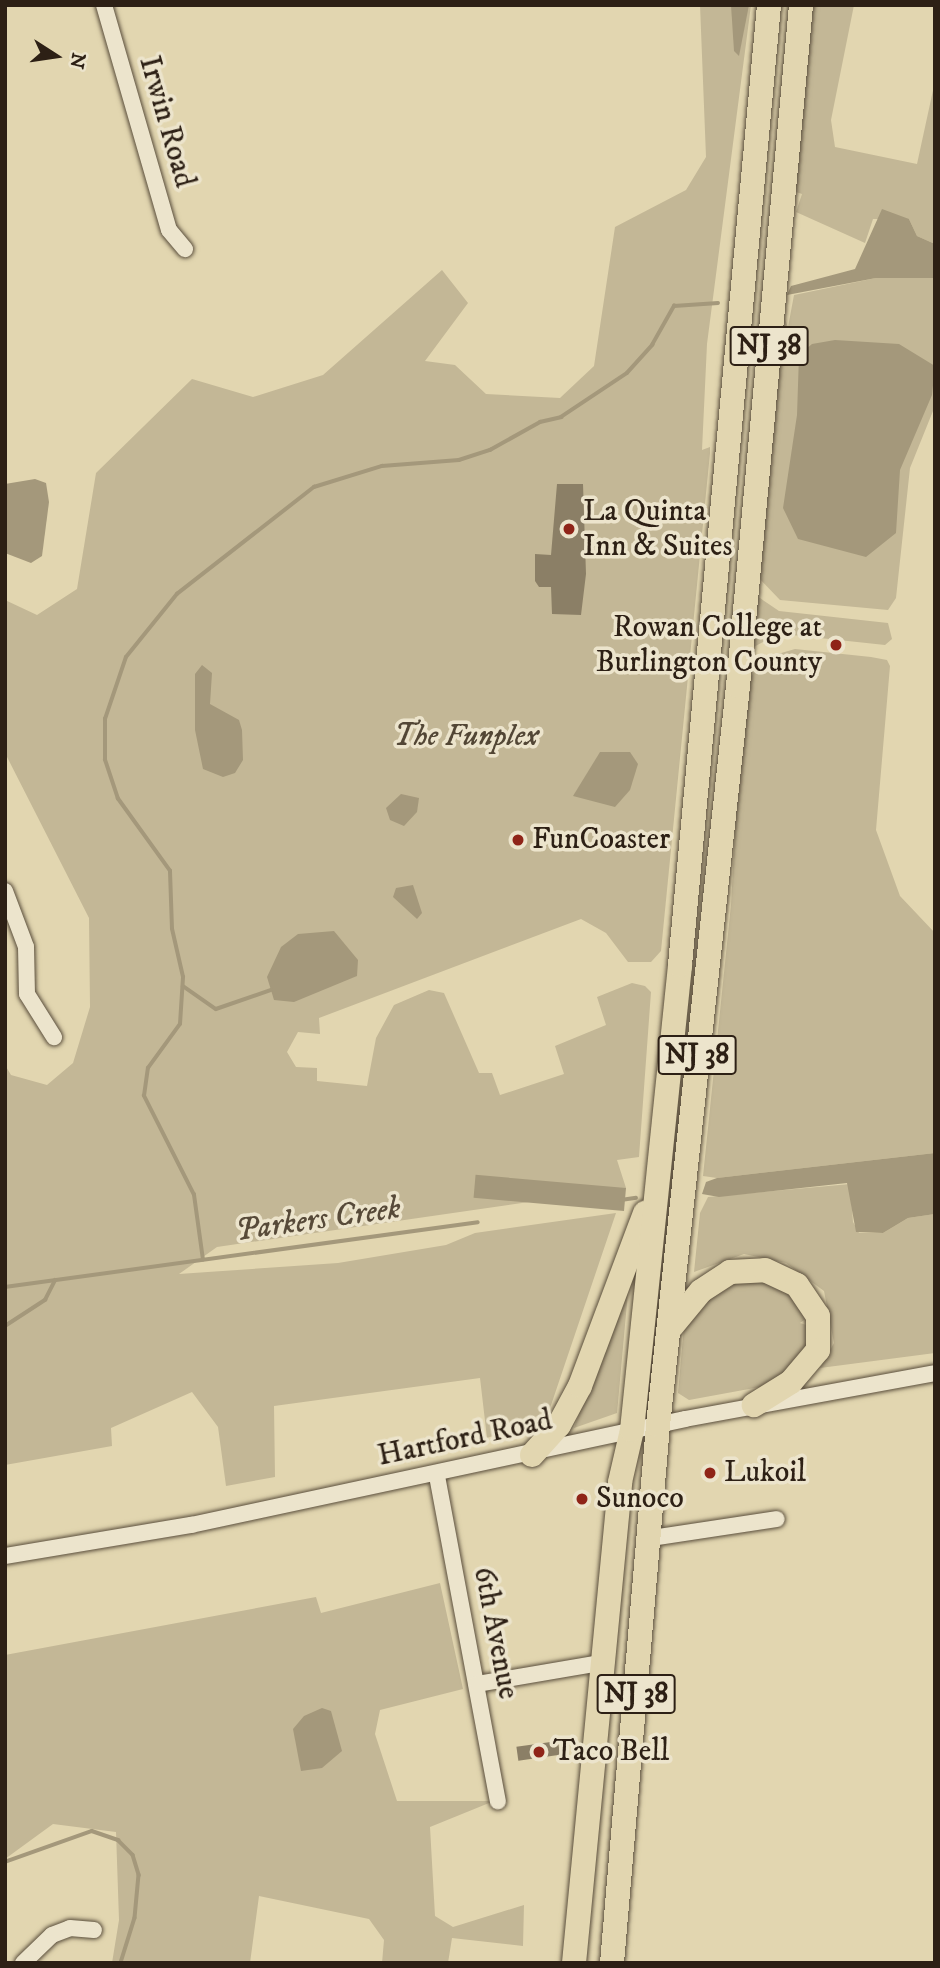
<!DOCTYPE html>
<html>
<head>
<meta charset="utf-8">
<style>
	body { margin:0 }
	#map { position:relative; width:940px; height:1968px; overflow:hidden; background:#e2d6b0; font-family:"IM FELL DW Pica",serif }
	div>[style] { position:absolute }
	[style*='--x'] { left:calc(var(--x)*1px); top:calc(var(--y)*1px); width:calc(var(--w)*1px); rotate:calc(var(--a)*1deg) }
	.green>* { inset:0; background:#c3b796 }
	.water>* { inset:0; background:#a4987b; transform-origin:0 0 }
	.stream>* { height:3.5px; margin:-1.75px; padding:0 1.75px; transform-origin:1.75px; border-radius:1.75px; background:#a4987b }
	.building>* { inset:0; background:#8b7f66; transform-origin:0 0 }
	.roads { filter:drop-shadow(0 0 2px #5a4e3c) drop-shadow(0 0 2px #5a4e3c) }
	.minor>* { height:16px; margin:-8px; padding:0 8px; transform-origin:8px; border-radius:8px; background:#ece4cc }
	.highway>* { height:24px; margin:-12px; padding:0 12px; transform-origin:12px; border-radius:12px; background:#e2d6b0 }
	.dots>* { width:19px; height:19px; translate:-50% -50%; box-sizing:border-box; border:4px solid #ece4cc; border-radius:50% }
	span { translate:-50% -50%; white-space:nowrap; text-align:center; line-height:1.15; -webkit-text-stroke:7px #ece4cc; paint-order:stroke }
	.shield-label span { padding:2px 5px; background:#ece4cc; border:2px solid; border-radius:5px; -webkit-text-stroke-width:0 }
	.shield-label { font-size:28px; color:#2d2015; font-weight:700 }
	.street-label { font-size:30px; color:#2d2015 }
	.poi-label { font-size:30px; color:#2d2015 }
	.left { translate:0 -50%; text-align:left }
	.right { translate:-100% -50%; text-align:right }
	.park-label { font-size:30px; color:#524635; font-style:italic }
	.water-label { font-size:32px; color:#574a39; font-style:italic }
	.frame { position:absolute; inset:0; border:7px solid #2d2015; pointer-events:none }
	.north { position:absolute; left:21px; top:21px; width:70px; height:70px; -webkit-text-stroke:5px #ece4cc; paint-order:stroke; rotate:102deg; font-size:19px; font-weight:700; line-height:28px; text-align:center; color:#2d2015 }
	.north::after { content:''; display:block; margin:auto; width:24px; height:32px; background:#2d2015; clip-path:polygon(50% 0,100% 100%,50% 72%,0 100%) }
</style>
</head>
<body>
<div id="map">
	<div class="green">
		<i style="clip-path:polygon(700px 5px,751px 5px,707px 344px,702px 450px,710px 447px,710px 453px,661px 951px,651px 962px,628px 962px,606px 933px,581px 919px,319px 1018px,320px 1034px,298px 1032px,287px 1052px,296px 1067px,317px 1068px,317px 1081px,367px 1086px,376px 1038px,394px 1005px,429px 990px,444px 993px,479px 1073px,492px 1073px,500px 1095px,564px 1074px,555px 1046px,606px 1025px,597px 997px,632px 983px,645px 986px,651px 992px,639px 1157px,617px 1160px,626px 1188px,217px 1247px,179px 1274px,338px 1263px,446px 1245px,475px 1233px,616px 1213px,547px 1417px,487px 1438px,480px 1378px,274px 1406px,275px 1477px,226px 1486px,218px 1427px,192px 1392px,111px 1428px,112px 1446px,5px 1465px,5px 1065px,11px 1075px,47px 1085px,73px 1063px,90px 1007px,89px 918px,5px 753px,5px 600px,37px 615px,77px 589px,96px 473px,192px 379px,253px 397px,323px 375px,442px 270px,468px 303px,425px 361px,455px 365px,486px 394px,560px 398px,594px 366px,615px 227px,686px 190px,706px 157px)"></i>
		<i style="clip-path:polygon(810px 5px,854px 5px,831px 120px,835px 147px,917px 164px,935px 81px,935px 244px,917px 236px,909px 219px,873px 219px,865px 243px,796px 212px,802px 194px,793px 191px)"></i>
		<i style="clip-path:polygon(876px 278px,935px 278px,935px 406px,910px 468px,896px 598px,888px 610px,780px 600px,758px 577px,779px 304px,788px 327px,794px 295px)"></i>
		<i style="clip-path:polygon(754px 594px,779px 611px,888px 623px,892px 639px,885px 645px,792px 635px,769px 639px,748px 650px)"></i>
		<i style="clip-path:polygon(795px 649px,871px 657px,887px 660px,890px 666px,876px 830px,900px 896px,935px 933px,935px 1153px,717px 1178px,703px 1176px,731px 905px,743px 688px,764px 658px)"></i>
		<i style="clip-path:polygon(850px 1184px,853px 1222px,859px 1233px,883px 1233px,908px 1218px,935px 1214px,935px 1353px,820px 1368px,834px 1343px,824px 1291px,786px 1263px,744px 1254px,694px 1272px,700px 1213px,708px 1197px)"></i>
		<i style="clip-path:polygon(776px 1280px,811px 1315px,800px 1323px,813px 1327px,812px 1349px,776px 1384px,689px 1400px,678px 1393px,684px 1326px,721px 1285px)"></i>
		<i style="clip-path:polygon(623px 1288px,628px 1292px,617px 1413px,574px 1428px)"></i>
		<i style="clip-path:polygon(440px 1583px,463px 1689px,380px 1710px,375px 1734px,397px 1801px,494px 1801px,430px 1827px,435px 1916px,453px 1927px,524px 1905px,523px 1946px,452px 1938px,448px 1963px,382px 1963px,384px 1940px,369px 1919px,259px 1896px,250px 1963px,112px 1963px,119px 1920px,116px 1832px,53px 1824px,5px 1859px,5px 1655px,316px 1597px,321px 1613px)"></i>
	</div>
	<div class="water">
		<i style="clip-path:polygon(731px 5px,749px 5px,739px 56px,734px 51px)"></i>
		<i style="clip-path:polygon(882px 209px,909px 219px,917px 236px,935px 244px,935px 278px,876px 278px,787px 295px,791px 286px,855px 269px)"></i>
		<i style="clip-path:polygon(835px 340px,899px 344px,935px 366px,932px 395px,900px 470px,896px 533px,866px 557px,798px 539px,783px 508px,797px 415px,799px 355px,812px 344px)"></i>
		<i style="clip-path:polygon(35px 479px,46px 483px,49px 502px,42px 556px,31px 563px,5px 553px,5px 484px)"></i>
		<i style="clip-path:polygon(202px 665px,212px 673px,210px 704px,239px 720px,242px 730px,243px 760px,235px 773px,223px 777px,203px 769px,195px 730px,195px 674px)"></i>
		<i style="clip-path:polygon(600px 752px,630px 752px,638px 764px,630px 790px,615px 807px,573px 796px)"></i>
		<i style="clip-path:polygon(401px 794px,419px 798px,417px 812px,404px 826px,390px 820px,386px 808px)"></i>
		<i style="clip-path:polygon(413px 885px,422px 913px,417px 919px,393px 897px,396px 888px)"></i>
		<i style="clip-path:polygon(334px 931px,358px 960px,357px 976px,294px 1002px,274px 1000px,267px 977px,281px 947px,298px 934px)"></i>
		<i style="clip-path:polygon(935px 1153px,935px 1214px,908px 1218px,883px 1233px,856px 1232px,847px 1183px,719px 1197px,702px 1194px,706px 1182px,717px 1178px)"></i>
		<i style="left:626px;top:1188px;width:23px;height:151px;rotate:95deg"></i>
		<i style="clip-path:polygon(322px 1708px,331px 1711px,342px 1751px,322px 1768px,301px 1771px,293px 1729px,304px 1716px)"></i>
	</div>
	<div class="stream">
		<i style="--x:183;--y:986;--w:40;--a:34.9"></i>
		<i style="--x:216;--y:1009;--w:58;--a:-19.1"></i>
		<i style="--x:621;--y:1200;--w:15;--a:-8"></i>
		<i style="--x:203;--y:1260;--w:66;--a:-97.9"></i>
		<i style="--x:194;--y:1195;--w:111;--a:-116.8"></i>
		<i style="--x:144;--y:1096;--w:28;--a:-82"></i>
		<i style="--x:148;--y:1068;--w:54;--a:-54"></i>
		<i style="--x:180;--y:1024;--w:47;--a:-86.3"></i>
		<i style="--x:183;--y:977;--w:49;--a:-102.9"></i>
		<i style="--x:172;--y:929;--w:58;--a:-92"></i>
		<i style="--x:170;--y:871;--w:89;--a:-125.8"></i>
		<i style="--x:118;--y:799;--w:41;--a:-108.4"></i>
		<i style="--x:105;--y:760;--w:41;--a:-90"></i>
		<i style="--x:105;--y:719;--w:65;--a:-71.3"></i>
		<i style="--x:126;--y:657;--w:81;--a:-51"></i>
		<i style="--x:177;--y:594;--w:174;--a:-38"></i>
		<i style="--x:314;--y:487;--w:71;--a:-17.2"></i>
		<i style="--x:382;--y:466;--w:77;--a:-4.5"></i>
		<i style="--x:459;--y:460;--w:33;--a:-18"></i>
		<i style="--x:490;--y:450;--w:57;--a:-29.2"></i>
		<i style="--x:540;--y:422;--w:22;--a:-13"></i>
		<i style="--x:561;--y:417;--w:79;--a:-33.7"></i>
		<i style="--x:627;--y:373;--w:38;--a:-48"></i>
		<i style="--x:652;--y:345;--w:45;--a:-60.6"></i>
		<i style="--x:674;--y:306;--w:44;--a:-3.9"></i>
		<i style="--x:5;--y:1287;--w:477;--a:-7.8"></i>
		<i style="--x:5;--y:1326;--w:48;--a:-33"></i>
		<i style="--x:45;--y:1300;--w:22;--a:-63"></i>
		<i style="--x:5;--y:1862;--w:92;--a:-19.6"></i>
		<i style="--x:92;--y:1831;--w:28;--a:19"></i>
		<i style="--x:118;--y:1840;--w:21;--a:45"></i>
		<i style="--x:133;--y:1855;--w:21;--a:73"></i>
		<i style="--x:139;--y:1875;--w:43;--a:95.3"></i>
		<i style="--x:135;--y:1918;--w:47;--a:107.3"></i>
	</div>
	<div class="building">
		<i style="clip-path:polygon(557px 484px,583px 484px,586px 574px,581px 615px,552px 614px,551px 587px,539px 587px,535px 581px,535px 554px,551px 555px)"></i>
		<i style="left:558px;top:1741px;width:14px;height:42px;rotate:82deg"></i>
	</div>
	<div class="roads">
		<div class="minor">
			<i style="--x:104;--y:5;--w:234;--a:73.9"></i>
			<i style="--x:169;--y:230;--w:25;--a:50"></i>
			<i style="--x:5;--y:891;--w:60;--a:69.4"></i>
			<i style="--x:26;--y:947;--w:47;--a:88.8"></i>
			<i style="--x:27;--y:994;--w:51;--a:57.9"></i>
			<i style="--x:437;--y:1476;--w:331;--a:79.4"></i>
			<i style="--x:652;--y:1538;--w:126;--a:-8.6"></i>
			<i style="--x:5;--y:1556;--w:189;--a:-9.5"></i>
			<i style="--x:191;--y:1525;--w:505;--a:-12.11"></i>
			<i style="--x:685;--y:1419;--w:254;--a:-10.4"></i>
			<i style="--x:477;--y:1684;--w:131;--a:-9.7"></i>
			<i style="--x:23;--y:1963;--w:40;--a:-44"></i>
			<i style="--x:52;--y:1935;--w:19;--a:-21"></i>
			<i style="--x:70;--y:1928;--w:24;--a:5"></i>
		</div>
		<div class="highway">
			<i style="--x:672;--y:1326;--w:45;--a:-50.4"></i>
			<i style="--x:701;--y:1291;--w:35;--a:-33"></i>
			<i style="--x:730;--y:1272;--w:35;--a:-3"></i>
			<i style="--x:765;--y:1270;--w:35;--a:25"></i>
			<i style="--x:797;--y:1285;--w:37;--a:56"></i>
			<i style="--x:818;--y:1316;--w:34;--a:90"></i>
			<i style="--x:818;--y:1350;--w:42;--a:130.2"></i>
			<i style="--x:791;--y:1382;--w:44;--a:148.1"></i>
			<i style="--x:532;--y:1455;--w:40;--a:-48"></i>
			<i style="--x:559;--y:1425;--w:44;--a:-61.7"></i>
			<i style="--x:580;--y:1386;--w:185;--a:-69.4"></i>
			<i style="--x:574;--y:1963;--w:483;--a:-84.5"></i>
			<i style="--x:620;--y:1482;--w:53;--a:-77"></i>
			<i style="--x:632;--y:1430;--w:467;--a:-84.1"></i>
			<i style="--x:680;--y:965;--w:964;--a:-84.7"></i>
			<i style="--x:612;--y:1963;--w:540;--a:-85.11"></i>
			<i style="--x:658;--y:1425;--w:743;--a:-83.82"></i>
			<i style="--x:738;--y:686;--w:684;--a:-84.71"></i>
		</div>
	</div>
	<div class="dots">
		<i style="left:569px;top:529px;background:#8f2418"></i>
		<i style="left:836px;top:645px;background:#8f2418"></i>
		<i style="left:518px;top:840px;background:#8f2418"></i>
		<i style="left:710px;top:1473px;background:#8f2418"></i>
		<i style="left:582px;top:1499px;background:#8f2418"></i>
		<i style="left:539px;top:1752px;background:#8f2418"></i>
	</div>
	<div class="shield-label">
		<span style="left:769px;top:346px">NJ 38</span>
		<span style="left:697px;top:1055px">NJ 38</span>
		<span style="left:636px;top:1694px">NJ 38</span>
	</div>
	<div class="street-label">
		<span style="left:166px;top:122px;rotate:74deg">Irwin Road</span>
		<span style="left:465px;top:1439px;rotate:-12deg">Hartford Road</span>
		<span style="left:495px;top:1633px;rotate:79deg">6th Avenue</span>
	</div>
	<div class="poi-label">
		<span class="left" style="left:583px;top:529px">La Quinta<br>Inn &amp; Suites</span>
		<span class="right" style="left:822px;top:645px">Rowan College at<br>Burlington County</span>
		<span class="left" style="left:532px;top:840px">FunCoaster</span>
		<span class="left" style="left:724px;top:1473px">Lukoil</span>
		<span class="left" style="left:596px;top:1499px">Sunoco</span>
		<span class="left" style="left:553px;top:1752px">Taco Bell</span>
	</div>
	<div class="park-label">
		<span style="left:466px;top:737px">The Funplex</span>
	</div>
	<div class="water-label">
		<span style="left:318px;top:1220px;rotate:-8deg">Parkers Creek</span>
	</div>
	<div class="frame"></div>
	<div class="north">N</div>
</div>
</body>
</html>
